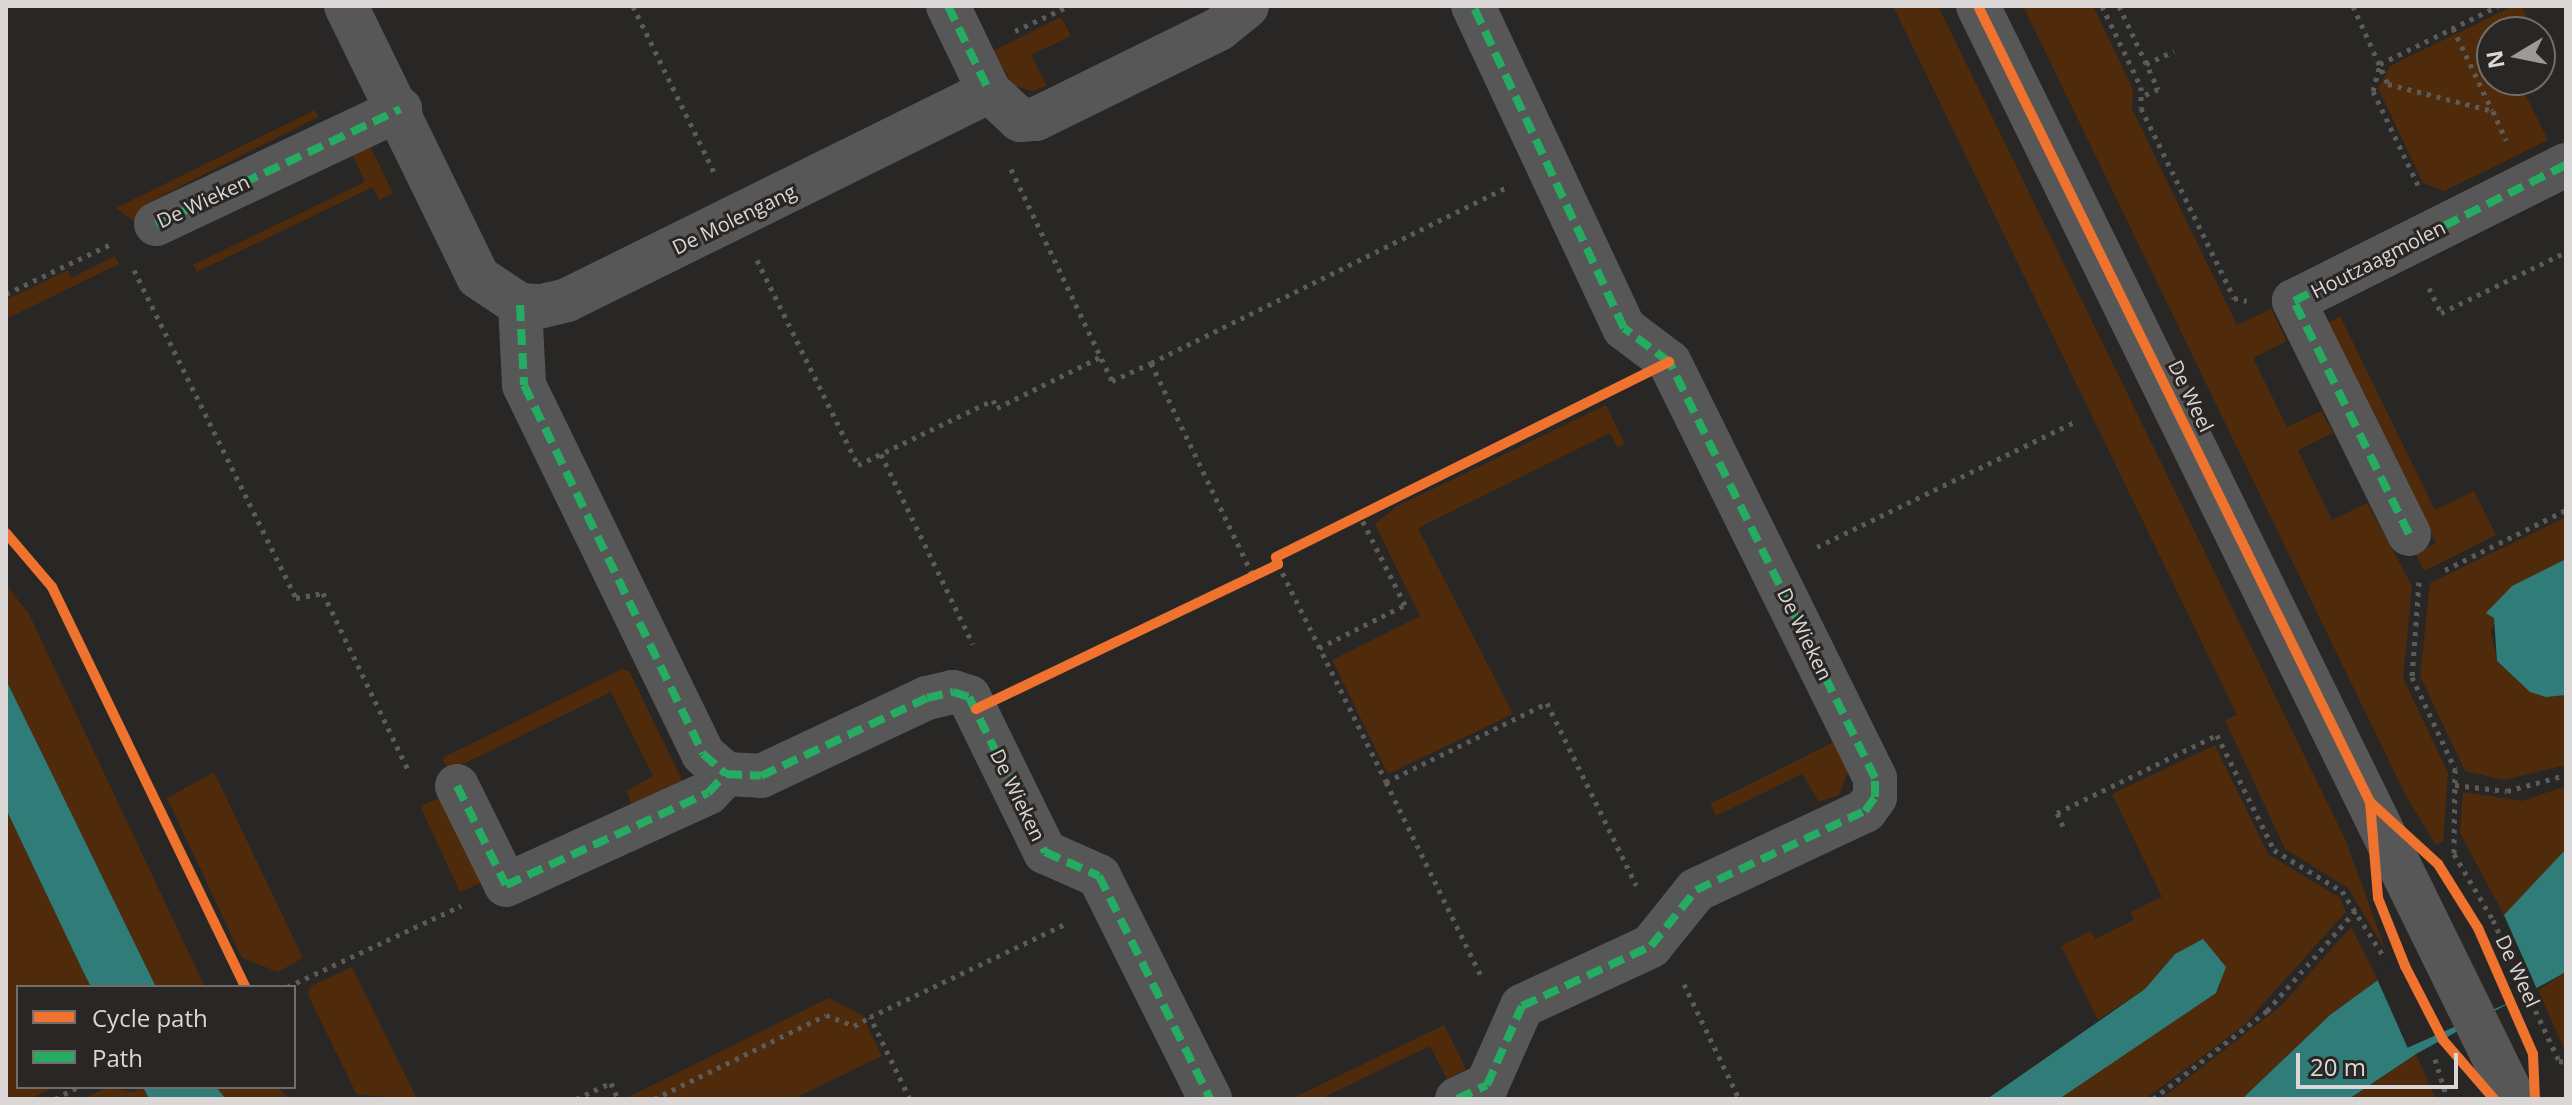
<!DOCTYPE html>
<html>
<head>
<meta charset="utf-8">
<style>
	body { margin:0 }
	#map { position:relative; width:2572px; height:1105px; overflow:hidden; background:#292725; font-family:"Open Sans",sans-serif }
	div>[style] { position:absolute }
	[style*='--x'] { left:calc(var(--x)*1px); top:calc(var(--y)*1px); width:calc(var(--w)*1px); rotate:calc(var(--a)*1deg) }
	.green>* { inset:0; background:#4f2a0b }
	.water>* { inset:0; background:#307c79 }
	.pier>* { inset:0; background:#292725; transform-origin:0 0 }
	.path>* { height:5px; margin-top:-2.5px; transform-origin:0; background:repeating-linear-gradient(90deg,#5b5b5a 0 4px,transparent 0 10px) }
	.minor>* { height:44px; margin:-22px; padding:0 22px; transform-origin:22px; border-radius:22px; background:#585757 }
	.quiet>* { height:8px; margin-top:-4px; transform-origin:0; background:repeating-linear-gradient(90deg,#26ab63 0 16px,transparent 0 24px) }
	.cycleway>* { height:10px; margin:-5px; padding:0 5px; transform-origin:5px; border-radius:5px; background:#ef722f }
	span { translate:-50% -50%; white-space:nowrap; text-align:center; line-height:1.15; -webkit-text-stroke:6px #2a2624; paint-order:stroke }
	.street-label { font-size:20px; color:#dad7d6 }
	.frame { position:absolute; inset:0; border:8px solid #dad7d6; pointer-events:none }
	.legend { position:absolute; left:16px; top:985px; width:280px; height:104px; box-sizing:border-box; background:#2a2624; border:2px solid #706d6b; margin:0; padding:10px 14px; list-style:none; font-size:24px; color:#dad7d6 }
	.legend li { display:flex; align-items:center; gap:16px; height:40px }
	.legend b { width:40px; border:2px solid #706d6b }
	.north { position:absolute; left:2476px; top:16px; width:80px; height:80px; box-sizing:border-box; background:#2a2624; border:2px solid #706d6b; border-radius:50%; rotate:260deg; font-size:22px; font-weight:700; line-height:32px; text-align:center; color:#dad7d6 }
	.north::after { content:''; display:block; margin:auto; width:28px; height:36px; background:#9c9998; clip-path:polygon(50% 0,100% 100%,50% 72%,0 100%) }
	.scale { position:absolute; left:2296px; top:1053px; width:162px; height:36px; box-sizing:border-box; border:4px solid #dad7d6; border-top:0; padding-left:10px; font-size:24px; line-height:28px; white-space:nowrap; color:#dad7d6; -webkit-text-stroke:6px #2a2624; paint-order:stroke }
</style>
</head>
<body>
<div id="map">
	<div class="green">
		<i style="clip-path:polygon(1893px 6px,1938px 6px,2346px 841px,2386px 951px,2347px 887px,2285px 849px,2225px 720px,2237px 715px)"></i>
		<i style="clip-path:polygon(2023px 6px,2093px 6px,2133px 89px,2132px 109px,2237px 325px,2271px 309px,2287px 341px,2253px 358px,2287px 427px,2321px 411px,2333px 433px,2298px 450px,2332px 520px,2367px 503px,2412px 586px,2403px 678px,2448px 773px,2443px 841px,2436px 845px,2407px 798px)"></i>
		<i style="clip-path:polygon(2513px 6px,2521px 6px,2527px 17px,2492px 32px,2492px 80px,2518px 80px,2548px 140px,2444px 191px,2423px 183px,2378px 88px,2390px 66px)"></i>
		<i style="clip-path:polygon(1061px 17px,1071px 36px,1031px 55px,1047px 86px,1032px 91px,1014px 86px,993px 51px)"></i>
		<i style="clip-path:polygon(315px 110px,318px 117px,149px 202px,137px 223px,116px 208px)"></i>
		<i style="clip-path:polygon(369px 144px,393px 193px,379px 200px,373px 187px,197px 272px,193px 265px,365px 182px,351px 152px)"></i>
		<i style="clip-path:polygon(115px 256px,119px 264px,6px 319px,6px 300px,68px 270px,71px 278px)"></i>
		<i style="clip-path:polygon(2340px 316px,2435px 510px,2474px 491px,2496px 535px,2424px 571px,2416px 554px,2436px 543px,2328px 323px)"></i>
		<i style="clip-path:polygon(1606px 405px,1625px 444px,1618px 448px,1610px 433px,1418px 528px,1513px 714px,1388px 774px,1332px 660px,1420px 616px,1375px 524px,1396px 507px)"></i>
		<i style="clip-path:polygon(2566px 517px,2566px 559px,2512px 586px,2491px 631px,2497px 661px,2522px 685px,2566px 695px,2566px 765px,2503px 780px,2465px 771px,2420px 676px,2430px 583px)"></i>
		<i style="clip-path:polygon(6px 584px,29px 614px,205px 987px,156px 987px,6px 680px)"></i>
		<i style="clip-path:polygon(622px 669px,629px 671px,682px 780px,678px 790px,632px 808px,627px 791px,653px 776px,611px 692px,449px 771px,442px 758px)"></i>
		<i style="clip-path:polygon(1834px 742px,1848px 772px,1839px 795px,1819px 802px,1802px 774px,1716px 816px,1710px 804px)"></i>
		<i style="clip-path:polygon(2215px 745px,2268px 854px,2340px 898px,2346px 912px,2242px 1027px,2145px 1099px,2059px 1099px,2220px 988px,2222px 961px,2196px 944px,2175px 954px,2145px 989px,2098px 1020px,2061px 946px,2091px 931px,2095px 939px,2134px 920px,2130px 912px,2162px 897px,2112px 794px)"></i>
		<i style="clip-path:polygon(214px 772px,303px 958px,278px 972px,242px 958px,167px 798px)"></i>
		<i style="clip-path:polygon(2566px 786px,2566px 849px,2504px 915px,2460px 833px,2463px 792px,2522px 801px)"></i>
		<i style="clip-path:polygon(439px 798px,487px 880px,460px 892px,420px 806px)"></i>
		<i style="clip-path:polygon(6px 809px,91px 987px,18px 987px,18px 1087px,54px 1087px,30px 1099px,6px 1099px)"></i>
		<i style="clip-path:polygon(2351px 927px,2378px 980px,2330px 1015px,2242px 1099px,2161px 1099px,2281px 1006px)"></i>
		<i style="clip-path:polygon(352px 967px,417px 1099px,357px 1095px,308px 995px,311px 986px)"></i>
		<i style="clip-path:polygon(2566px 972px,2566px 1053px,2538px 990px)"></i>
		<i style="clip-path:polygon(829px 998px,862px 1015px,882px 1056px,793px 1099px,624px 1099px)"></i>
		<i style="clip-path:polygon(1444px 1025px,1466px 1069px,1447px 1079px,1430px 1046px,1320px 1099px,1291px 1099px)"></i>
		<i style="clip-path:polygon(2416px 1054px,2436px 1099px,2350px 1099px)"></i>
		<i style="clip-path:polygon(108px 1087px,133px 1092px,143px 1087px,149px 1099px,83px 1099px)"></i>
		<i style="clip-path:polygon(216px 1087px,277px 1087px,290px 1099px,226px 1099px)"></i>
	</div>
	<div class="water">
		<i style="clip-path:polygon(2566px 559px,2566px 695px,2546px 697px,2530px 692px,2497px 661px,2494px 618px,2486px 613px,2512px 586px)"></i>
		<i style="clip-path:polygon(6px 680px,55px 780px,156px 987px,91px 987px,82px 969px,6px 809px)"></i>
		<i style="clip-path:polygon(2566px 849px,2566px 972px,2416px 1054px,2349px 1099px,2242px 1099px,2330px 1015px,2378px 980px,2504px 915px)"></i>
		<i style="clip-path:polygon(2203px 939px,2226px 967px,2216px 993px,2059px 1099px,1987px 1099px,2145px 989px,2175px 954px)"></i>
		<i style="clip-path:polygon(143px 1087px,216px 1087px,226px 1099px,149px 1099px)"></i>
	</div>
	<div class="pier">
		<i style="left:2504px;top:915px;width:82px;height:142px;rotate:66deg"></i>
	</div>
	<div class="path">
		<i style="--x:633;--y:6;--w:185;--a:64"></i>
		<i style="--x:2102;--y:6;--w:90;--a:64.3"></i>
		<i style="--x:2141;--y:87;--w:21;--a:90"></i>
		<i style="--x:2141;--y:108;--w:212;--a:63.9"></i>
		<i style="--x:2234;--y:298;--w:13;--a:13"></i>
		<i style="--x:2119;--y:6;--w:92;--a:64.8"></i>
		<i style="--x:2158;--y:89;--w:19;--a:155"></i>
		<i style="--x:2353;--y:6;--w:85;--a:65.8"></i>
		<i style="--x:2388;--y:84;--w:108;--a:14.4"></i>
		<i style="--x:2493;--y:111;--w:32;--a:66"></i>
		<i style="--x:2453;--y:28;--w:91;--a:64.6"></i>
		<i style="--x:1015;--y:31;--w:60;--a:-24.8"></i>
		<i style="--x:2146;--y:64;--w:31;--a:-25"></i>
		<i style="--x:1011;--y:169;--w:235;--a:64.5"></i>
		<i style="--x:1112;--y:381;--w:43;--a:-24.8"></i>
		<i style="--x:1151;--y:363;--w:236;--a:64.4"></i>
		<i style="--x:2418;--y:185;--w:104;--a:-115.6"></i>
		<i style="--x:2373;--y:91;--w:28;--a:-75"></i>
		<i style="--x:2380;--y:64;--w:131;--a:-26.2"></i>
		<i style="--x:757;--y:260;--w:229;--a:63.8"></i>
		<i style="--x:858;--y:465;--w:150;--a:-25.7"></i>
		<i style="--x:993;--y:400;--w:9;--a:63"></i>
		<i style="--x:997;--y:408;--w:115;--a:-26.3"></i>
		<i style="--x:134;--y:270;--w:366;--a:63.7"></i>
		<i style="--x:296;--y:598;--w:27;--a:-10"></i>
		<i style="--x:323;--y:593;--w:196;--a:64.3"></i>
		<i style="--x:2429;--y:288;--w:28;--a:64"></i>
		<i style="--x:2441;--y:313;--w:139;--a:-26"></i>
		<i style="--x:6;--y:294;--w:119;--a:-25.5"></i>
		<i style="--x:1151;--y:363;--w:395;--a:-26.3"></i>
		<i style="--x:881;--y:454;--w:211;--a:64.2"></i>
		<i style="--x:1817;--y:547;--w:288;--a:-25.9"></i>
		<i style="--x:1278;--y:564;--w:243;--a:63.6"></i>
		<i style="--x:1386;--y:782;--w:179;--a:-26.1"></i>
		<i style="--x:1547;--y:703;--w:203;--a:63.9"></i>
		<i style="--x:2445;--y:570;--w:135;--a:-26.4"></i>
		<i style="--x:2419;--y:582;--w:95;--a:94.2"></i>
		<i style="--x:2412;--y:677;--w:102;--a:64.9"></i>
		<i style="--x:2455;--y:769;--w:85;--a:90.7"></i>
		<i style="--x:2454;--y:854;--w:77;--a:59.4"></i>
		<i style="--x:2493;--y:920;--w:156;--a:64.9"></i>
		<i style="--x:2559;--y:1061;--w:7;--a:8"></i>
		<i style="--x:1319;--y:648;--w:96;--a:-26.6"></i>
		<i style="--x:1405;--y:605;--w:100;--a:-116.8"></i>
		<i style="--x:1386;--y:782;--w:218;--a:63.9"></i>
		<i style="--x:2455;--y:785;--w:52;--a:6.6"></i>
		<i style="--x:2507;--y:791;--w:61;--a:-15.2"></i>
		<i style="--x:2063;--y:826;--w:14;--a:-115"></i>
		<i style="--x:2057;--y:813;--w:178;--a:-26"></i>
		<i style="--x:2217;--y:735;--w:128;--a:63.6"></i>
		<i style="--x:2274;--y:850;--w:79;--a:31.1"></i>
		<i style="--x:2342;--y:891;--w:78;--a:57.5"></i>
		<i style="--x:1684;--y:984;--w:127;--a:64.4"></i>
		<i style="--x:287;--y:987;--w:192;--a:-25"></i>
		<i style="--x:2435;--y:1059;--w:41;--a:72.9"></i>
		<i style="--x:55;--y:1099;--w:26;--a:-28"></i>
		<i style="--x:576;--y:1099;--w:38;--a:-25"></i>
		<i style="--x:611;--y:1083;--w:17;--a:66"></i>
		<i style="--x:654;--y:1099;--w:191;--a:-26"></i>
		<i style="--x:826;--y:1015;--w:30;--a:21"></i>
		<i style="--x:854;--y:1026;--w:18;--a:-29"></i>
		<i style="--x:910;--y:1099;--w:91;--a:-116"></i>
		<i style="--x:870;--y:1017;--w:218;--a:-25.5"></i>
		<i style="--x:2153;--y:1099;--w:144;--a:-37.7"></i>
		<i style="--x:2267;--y:1011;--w:135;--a:-48.6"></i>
	</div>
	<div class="minor">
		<i style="--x:346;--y:6;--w:301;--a:64"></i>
		<i style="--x:478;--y:277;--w:50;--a:33.7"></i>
		<i style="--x:520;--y:305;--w:22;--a:3"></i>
		<i style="--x:542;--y:306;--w:26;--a:-13"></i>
		<i style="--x:567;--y:300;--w:471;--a:-26.3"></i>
		<i style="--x:989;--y:91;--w:42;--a:43.1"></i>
		<i style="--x:1020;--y:120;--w:16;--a:-4"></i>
		<i style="--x:1036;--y:119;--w:204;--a:-26.2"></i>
		<i style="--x:1219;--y:29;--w:36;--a:-39"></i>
		<i style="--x:948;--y:6;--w:94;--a:64.2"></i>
		<i style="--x:1978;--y:6;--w:1217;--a:63.88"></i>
		<i style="--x:156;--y:224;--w:270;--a:-25.2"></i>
		<i style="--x:520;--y:305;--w:80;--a:87.1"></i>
		<i style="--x:524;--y:385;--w:410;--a:64.1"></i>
		<i style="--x:703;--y:754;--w:30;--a:41"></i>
		<i style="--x:726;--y:774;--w:35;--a:3"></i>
		<i style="--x:761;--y:776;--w:183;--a:-25.2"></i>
		<i style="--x:927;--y:698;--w:27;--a:-13"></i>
		<i style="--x:953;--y:692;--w:17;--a:17"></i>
		<i style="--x:969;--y:697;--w:173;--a:63.9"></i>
		<i style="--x:1045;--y:852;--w:59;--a:24"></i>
		<i style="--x:1099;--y:876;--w:249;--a:63.5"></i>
		<i style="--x:2409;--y:534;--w:260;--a:-116.3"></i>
		<i style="--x:2294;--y:301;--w:304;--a:-26.6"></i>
		<i style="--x:457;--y:786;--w:110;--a:63.7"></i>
		<i style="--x:506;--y:885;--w:222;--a:-24.5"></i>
		<i style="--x:708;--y:793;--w:26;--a:-47"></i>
		<i style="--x:1457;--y:1099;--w:33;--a:-25"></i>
		<i style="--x:1487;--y:1085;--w:86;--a:-66.1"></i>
		<i style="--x:1522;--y:1006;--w:142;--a:-24.9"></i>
		<i style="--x:1651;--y:946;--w:72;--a:-51.2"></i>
		<i style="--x:1696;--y:890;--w:187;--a:-25.1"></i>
		<i style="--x:1865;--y:811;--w:17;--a:-54"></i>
		<i style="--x:1875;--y:797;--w:19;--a:-90"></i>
		<i style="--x:1875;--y:778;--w:464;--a:-116.3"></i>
		<i style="--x:1669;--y:362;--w:56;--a:-142.9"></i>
		<i style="--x:1624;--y:328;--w:356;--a:-115.1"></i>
	</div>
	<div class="quiet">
		<i style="--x:948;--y:6;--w:94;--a:64.2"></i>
		<i style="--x:156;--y:224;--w:270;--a:-25.2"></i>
		<i style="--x:520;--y:305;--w:80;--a:87.1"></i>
		<i style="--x:524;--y:385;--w:410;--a:64.1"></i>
		<i style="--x:703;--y:754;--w:30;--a:41"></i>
		<i style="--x:726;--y:774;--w:35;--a:3"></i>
		<i style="--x:761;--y:776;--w:183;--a:-25.2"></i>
		<i style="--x:927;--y:698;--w:27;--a:-13"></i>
		<i style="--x:953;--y:692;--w:17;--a:17"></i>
		<i style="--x:969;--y:697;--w:173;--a:63.9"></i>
		<i style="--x:1045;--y:852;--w:59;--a:24"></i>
		<i style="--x:1099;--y:876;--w:249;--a:63.5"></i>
		<i style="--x:2409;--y:534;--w:260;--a:-116.3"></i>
		<i style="--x:2294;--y:301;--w:304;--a:-26.6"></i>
		<i style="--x:457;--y:786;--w:110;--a:63.7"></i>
		<i style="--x:506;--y:885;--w:222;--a:-24.5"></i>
		<i style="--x:708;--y:793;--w:26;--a:-47"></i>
		<i style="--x:1457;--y:1099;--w:33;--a:-25"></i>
		<i style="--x:1487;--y:1085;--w:86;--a:-66.1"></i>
		<i style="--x:1522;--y:1006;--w:142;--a:-24.9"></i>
		<i style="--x:1651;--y:946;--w:72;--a:-51.2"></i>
		<i style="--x:1696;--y:890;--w:187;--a:-25.1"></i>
		<i style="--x:1865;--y:811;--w:17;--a:-54"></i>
		<i style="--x:1875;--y:797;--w:19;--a:-90"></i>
		<i style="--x:1875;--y:778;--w:464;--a:-116.3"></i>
		<i style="--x:1669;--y:362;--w:56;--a:-142.9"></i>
		<i style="--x:1624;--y:328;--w:356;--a:-115.1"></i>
	</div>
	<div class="cycleway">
		<i style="--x:1978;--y:6;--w:887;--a:63.78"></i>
		<i style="--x:2370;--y:802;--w:92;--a:42.4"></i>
		<i style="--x:2438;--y:864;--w:75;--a:58"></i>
		<i style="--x:2478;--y:928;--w:137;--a:66.4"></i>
		<i style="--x:2533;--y:1054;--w:45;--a:87.5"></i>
		<i style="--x:6;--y:533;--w:71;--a:49.6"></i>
		<i style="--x:52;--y:587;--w:444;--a:64.2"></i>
		<i style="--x:976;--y:709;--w:335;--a:-25.6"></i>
		<i style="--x:1278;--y:564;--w:7;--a:-106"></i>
		<i style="--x:1276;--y:557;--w:439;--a:-26.4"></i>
		<i style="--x:2370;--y:802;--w:96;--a:85.2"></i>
		<i style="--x:2378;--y:898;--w:73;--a:68.3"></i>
		<i style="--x:2405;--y:966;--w:83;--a:62.8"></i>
		<i style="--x:2443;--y:1040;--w:78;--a:49.2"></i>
	</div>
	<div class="street-label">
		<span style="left:203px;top:201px;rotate:-25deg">De Wieken</span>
		<span style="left:734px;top:219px;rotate:-26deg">De Molengang</span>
		<span style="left:2378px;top:259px;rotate:-27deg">Houtzaagmolen</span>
		<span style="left:2191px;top:396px;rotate:64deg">De Weel</span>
		<span style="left:1805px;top:634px;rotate:64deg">De Wieken</span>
		<span style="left:1018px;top:795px;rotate:64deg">De Wieken</span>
		<span style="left:2518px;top:971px;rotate:65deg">De Weel</span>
	</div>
	<div class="frame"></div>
	<ul class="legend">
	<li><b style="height:10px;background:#ef722f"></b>Cycle path</li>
	<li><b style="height:10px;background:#26ab63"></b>Path</li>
	</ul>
	<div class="north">N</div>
	<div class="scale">20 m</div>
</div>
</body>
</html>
